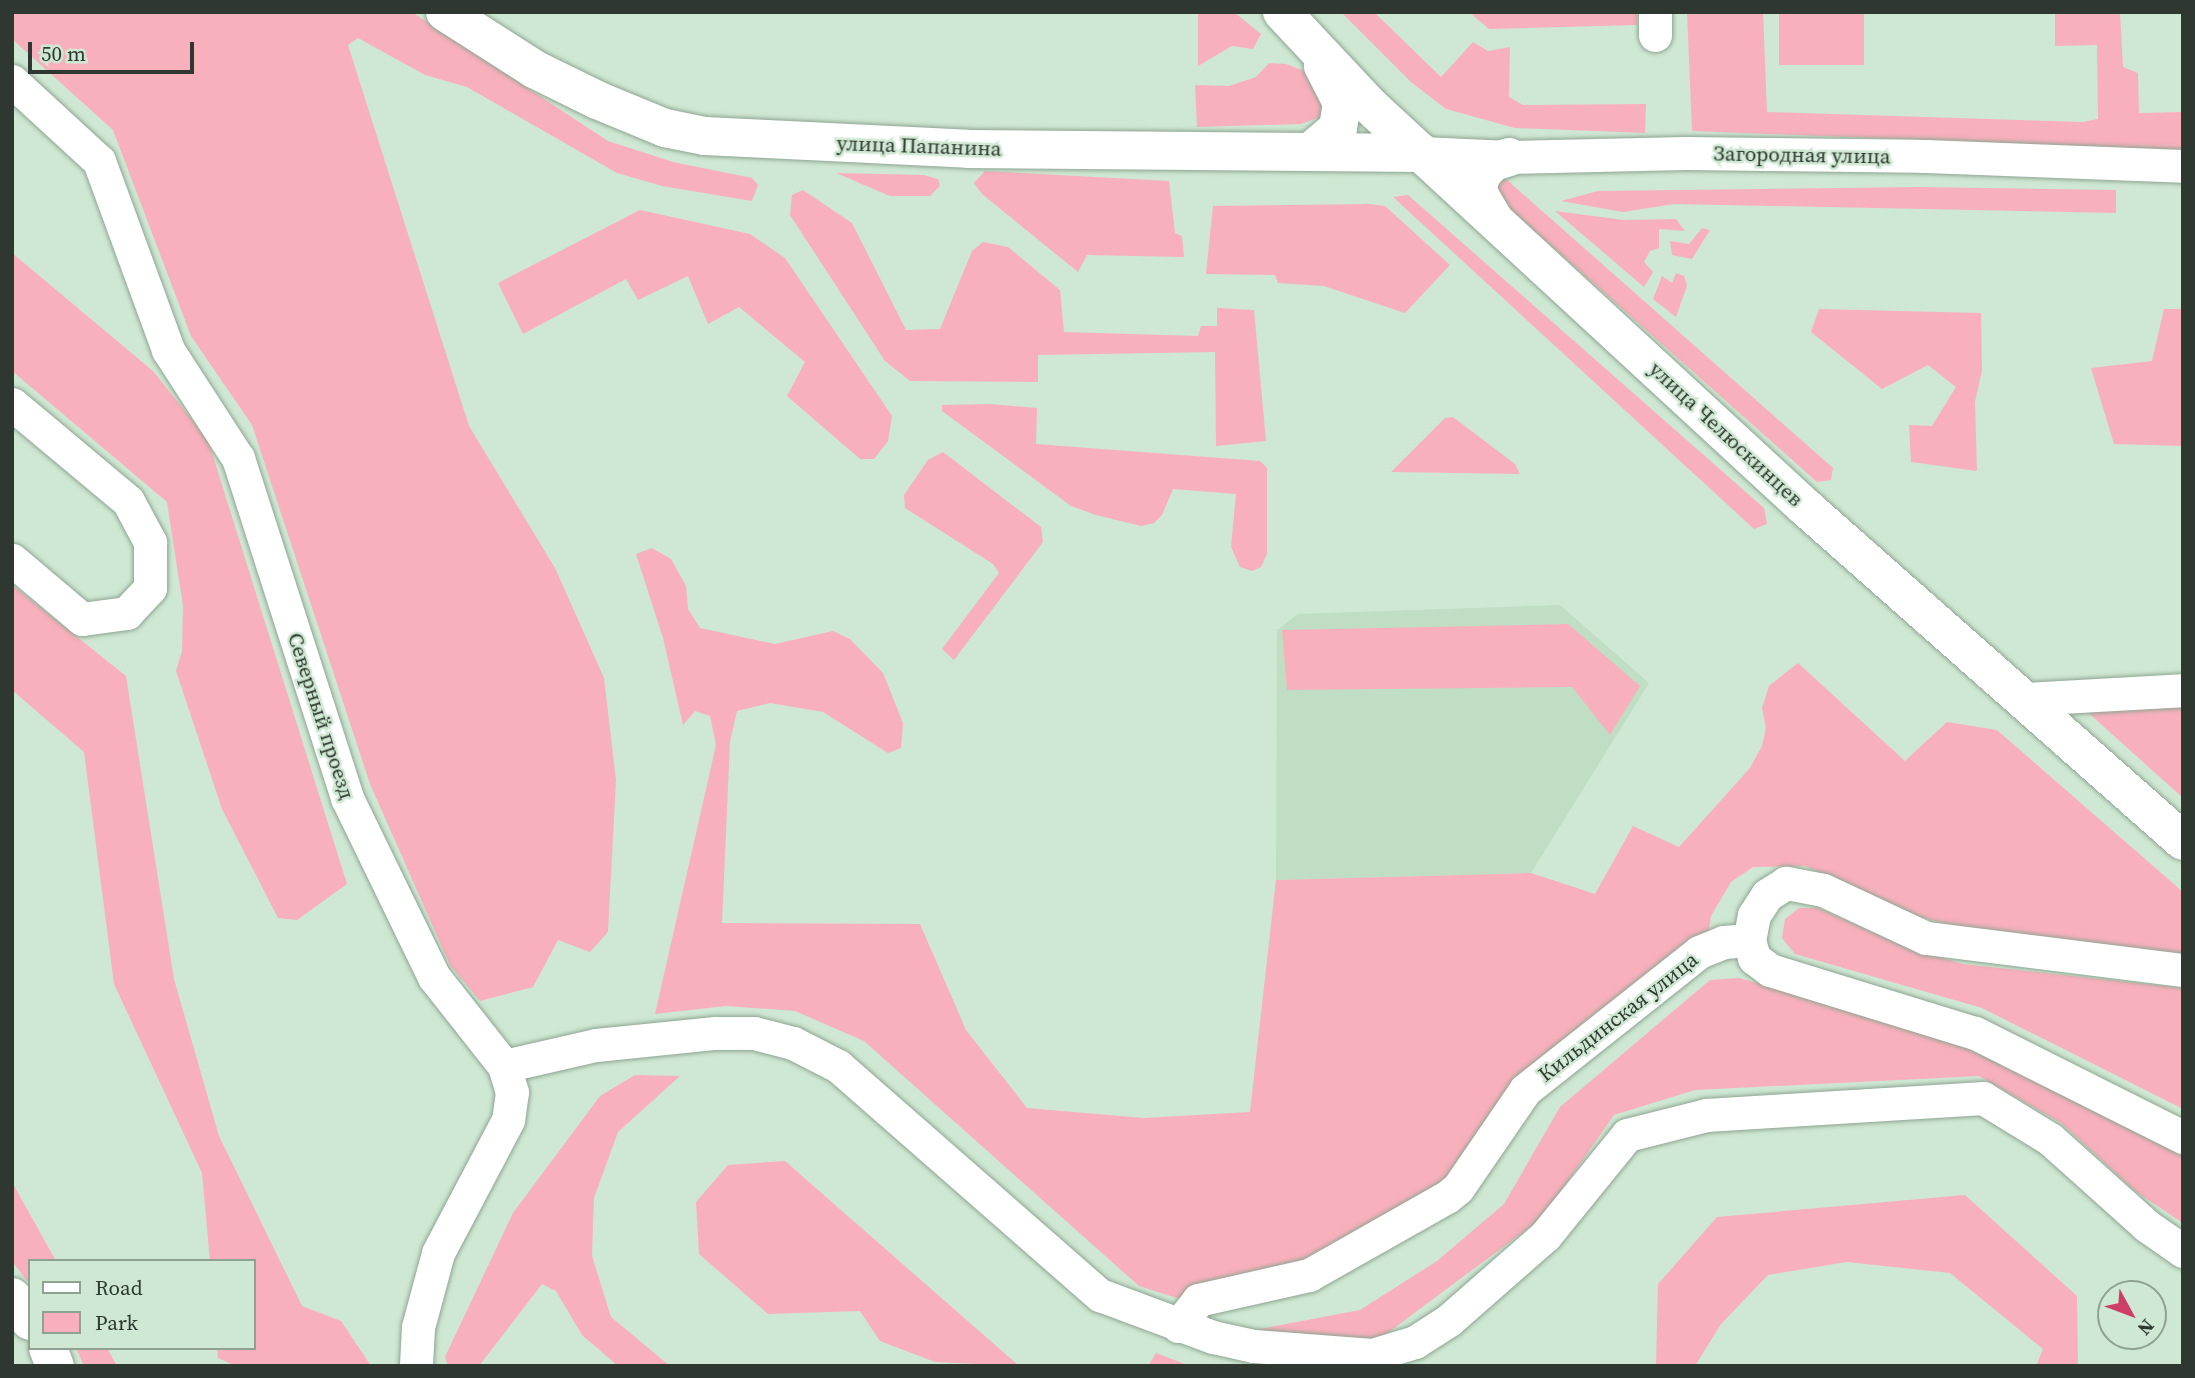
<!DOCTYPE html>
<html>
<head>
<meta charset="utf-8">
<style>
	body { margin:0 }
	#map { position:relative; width:2195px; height:1378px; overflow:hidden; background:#cfe8d3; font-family:"Source Serif 4",serif }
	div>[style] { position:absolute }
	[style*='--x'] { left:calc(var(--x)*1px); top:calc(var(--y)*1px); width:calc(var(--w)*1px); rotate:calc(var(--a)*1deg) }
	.built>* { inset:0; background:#bfdec3 }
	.green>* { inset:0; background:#f8b0bc; transform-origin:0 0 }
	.roads { filter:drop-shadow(0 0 2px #8ea592) drop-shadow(0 0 2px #8ea592) }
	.minor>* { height:33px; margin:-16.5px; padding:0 16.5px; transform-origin:16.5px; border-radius:16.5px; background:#fff }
	.major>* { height:38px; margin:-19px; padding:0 19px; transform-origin:19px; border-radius:19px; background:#fff }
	span { translate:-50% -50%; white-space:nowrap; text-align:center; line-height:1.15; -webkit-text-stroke:5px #cfe8d3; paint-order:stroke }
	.street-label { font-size:21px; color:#2f3830 }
	.frame { position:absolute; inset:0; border:14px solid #2f3830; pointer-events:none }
	.legend { position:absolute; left:28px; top:1259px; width:228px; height:91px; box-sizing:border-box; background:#cfe8d3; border:2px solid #8fa292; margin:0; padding:9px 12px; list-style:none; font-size:21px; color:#2f3830 }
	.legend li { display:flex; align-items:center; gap:14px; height:35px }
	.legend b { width:35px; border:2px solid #8fa292 }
	.north { position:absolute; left:2097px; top:1280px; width:70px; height:70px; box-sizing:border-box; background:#cfe8d3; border:2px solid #8fa292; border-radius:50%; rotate:131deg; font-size:19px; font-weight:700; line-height:28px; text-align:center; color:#2f3830 }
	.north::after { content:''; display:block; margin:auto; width:24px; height:32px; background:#cd3f67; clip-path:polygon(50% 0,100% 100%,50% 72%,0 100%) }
	.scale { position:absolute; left:28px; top:42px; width:166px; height:32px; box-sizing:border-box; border:4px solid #2f3830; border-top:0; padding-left:9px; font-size:21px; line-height:24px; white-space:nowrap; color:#2f3830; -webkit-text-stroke:5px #cfe8d3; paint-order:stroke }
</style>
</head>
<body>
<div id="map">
	<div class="built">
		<i style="clip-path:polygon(1560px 605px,1649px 683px,1531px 873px,1276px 880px,1277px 630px,1298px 614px)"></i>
	</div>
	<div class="green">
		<i style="clip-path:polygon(12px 12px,412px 12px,608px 141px,673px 162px,752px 178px,758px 185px,752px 201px,662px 186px,617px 173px,467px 87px,425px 75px,358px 38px,348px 45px,469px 426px,555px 568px,604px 678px,616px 780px,608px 932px,590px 952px,558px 940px,533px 987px,480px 1001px,450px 965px,370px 784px,252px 425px,191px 336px,113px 130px,12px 39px)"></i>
		<i style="clip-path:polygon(1198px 12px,1234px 12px,1261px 34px,1253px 49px,1232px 46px,1198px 66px)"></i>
		<i style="clip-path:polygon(1341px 12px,1374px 12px,1441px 77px,1473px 42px,1488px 51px,1510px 47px,1509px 97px,1523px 105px,1646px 104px,1645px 133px,1515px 128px,1446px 109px,1411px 82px)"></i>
		<i style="clip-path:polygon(1469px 12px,1637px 12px,1637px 25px,1489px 29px)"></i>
		<i style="clip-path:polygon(1687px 12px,1763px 12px,1767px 112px,2083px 122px,2098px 119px,2097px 45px,2055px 46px,2055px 12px,2120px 12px,2123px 67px,2138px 73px,2139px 113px,2183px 112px,2183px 150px,1692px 131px)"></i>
		<i style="left:1779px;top:12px;width:85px;height:53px"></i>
		<i style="clip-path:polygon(1269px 63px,1286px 64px,1310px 73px,1328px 114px,1301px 124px,1197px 127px,1195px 85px,1229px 86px,1256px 77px)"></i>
		<i style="clip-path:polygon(985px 171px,1169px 181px,1175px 233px,1182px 236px,1184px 257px,1087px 255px,1078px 272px,982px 194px,974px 183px)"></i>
		<i style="clip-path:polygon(836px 173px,924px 175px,938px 179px,940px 186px,930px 196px,890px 196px)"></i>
		<i style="clip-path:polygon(1506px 179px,1833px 468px,1831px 480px,1817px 482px,1493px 194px,1493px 183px)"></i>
		<i style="clip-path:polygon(1921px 187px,2116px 190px,2116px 213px,1674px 204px,1623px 212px,1561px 201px,1598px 191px)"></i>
		<i style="clip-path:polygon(803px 190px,852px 223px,906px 330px,940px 329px,972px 251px,983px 242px,1008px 247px,1060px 290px,1064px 332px,1198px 336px,1201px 326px,1217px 326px,1217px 308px,1254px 310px,1266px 441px,1216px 446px,1215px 352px,1038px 355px,1038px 382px,910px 381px,885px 361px,790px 215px,792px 195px)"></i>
		<i style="clip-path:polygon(1408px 195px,1764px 508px,1767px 524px,1754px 529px,1393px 197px)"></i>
		<i style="clip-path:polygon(1370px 204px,1385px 206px,1450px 265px,1405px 313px,1324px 286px,1278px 283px,1275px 275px,1206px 274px,1213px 206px)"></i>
		<i style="clip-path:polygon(640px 210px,750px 234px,785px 258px,892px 416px,888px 441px,874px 459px,860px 459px,787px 396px,805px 362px,739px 307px,708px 324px,688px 276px,638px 300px,626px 279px,523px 334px,498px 283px)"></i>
		<i style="clip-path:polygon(1555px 211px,1624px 220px,1676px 219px,1685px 231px,1659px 229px,1659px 248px,1650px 251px,1644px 262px,1653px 272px,1644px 287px)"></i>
		<i style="clip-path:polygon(1702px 228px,1710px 230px,1692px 259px,1672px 255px,1670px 241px,1689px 244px)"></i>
		<i style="clip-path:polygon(12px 253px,153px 371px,208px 440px,347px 884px,297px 920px,278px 918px,222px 809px,176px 671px,182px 651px,183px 606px,167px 502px,12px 371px)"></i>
		<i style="clip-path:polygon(1676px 273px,1684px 276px,1687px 286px,1676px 317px,1653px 299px,1662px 276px,1672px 283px)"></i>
		<i style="clip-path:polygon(1819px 309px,1981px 313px,1982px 370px,1975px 402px,1977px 471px,1911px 462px,1909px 425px,1932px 426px,1956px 387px,1928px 365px,1882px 389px,1811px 332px)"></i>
		<i style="clip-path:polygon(2164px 309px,2183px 309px,2183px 446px,2114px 444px,2091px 368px,2152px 361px)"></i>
		<i style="clip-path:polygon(990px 404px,1037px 408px,1036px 444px,1260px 461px,1267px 468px,1267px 554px,1261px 567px,1252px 571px,1240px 567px,1231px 547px,1236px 494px,1173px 489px,1162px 515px,1154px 523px,1141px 526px,1096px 515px,1071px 506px,942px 411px,942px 405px)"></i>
		<i style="clip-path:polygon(1453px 417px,1515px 464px,1520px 474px,1391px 472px,1445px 418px)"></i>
		<i style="clip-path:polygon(943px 452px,1041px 527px,1043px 542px,954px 660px,942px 649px,999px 573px,993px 564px,905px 508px,904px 495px,928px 460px)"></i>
		<i style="clip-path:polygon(652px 548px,671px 559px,686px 586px,688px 609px,700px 628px,775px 644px,833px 631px,850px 639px,883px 673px,903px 723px,901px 748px,888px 753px,823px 712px,770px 703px,737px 711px,730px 742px,722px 923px,920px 924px,966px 1030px,1027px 1108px,1144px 1118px,1250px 1112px,1276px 880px,1531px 873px,1595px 894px,1633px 826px,1679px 847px,1750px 768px,1762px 746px,1766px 728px,1762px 708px,1769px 686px,1798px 663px,1905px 761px,1947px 722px,1997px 730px,2183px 892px,2183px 955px,1965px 929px,1920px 917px,1805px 866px,1753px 867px,1731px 882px,1711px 916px,1705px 954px,1538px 1078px,1401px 1232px,1180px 1299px,1139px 1286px,864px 1041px,795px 1011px,726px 1006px,655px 1014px,716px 745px,710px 716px,695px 711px,683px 725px,663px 638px,636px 554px)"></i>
		<i style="clip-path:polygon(12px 585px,126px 676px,174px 979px,219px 1136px,302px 1306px,341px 1321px,371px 1366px,236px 1366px,218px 1358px,217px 1348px,254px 1348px,254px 1261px,210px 1261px,202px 1173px,114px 984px,84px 752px,12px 690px)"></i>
		<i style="clip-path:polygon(1568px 624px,1640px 686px,1610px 735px,1572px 687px,1287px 690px,1282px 630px)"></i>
		<i style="clip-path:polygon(2183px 702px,2183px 798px,2083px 708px)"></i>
		<i style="clip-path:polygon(1799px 908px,1818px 908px,1908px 948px,1963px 964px,2183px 988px,2183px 1109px,1982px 1008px,1795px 954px,1782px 938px,1785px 919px)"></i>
		<i style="clip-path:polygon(1739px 978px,1974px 1046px,2183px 1154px,2183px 1223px,2135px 1191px,2061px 1123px,1979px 1076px,1695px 1090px,1614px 1115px,1542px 1218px,1358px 1355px,1239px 1333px,1360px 1310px,1437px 1261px,1504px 1204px,1560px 1107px,1710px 980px)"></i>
		<i style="clip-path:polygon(635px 1075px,680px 1076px,618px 1132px,594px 1198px,592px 1256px,611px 1317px,670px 1366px,618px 1366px,582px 1335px,556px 1291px,542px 1284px,479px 1366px,448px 1366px,445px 1357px,513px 1213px,600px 1096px)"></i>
		<i style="clip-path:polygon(785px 1161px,1019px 1366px,935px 1362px,880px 1341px,860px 1311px,768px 1314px,699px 1254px,696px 1202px,728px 1165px)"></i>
		<i style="clip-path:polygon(12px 1182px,56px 1261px,30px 1261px,30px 1285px,12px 1261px)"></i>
		<i style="clip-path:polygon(1965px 1195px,2077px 1296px,2078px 1366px,2036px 1366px,2043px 1349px,1950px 1273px,1847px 1262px,1768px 1275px,1721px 1324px,1695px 1366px,1656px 1366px,1658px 1284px,1717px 1217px)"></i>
		<i style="clip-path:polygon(76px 1348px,107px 1348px,117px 1366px,84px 1366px)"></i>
		<i style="clip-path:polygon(1156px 1353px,1190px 1366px,1148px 1366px)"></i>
	</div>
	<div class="roads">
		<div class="minor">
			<i style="--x:1655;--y:35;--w:23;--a:-90"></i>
			<i style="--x:12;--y:81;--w:118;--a:42.6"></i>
			<i style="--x:99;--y:161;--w:201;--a:69.9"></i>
			<i style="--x:168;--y:350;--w:129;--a:57.1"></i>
			<i style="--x:238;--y:458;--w:357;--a:72.2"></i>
			<i style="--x:347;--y:798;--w:199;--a:64.1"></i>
			<i style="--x:434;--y:977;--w:113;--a:51.8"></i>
			<i style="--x:504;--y:1066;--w:27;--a:73"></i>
			<i style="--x:512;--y:1092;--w:28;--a:98"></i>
			<i style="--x:508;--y:1120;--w:150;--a:117.8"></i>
			<i style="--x:438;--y:1253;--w:77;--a:105.1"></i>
			<i style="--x:418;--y:1327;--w:39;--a:93"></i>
			<i style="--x:1422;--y:153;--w:87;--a:2.6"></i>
			<i style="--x:1509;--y:157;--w:176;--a:-1.3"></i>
			<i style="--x:1685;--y:153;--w:241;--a:0.7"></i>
			<i style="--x:1926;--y:156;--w:257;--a:2.2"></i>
			<i style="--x:12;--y:404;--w:151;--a:39.9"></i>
			<i style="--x:128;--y:501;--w:47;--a:61.8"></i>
			<i style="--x:150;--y:542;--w:46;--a:90"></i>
			<i style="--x:150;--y:588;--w:34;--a:133"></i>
			<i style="--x:127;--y:613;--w:45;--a:172.4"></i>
			<i style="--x:82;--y:619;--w:92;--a:-139.9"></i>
			<i style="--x:2024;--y:699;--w:159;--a:-3.2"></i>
			<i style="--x:2183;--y:970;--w:259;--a:-172.9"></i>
			<i style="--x:1926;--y:938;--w:114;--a:-155"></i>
			<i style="--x:1823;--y:890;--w:38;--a:-169"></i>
			<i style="--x:1786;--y:883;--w:22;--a:148"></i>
			<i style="--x:1767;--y:895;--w:24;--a:123"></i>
			<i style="--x:1754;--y:915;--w:25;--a:101"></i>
			<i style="--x:1749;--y:940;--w:19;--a:74"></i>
			<i style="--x:1754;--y:958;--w:20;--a:37"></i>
			<i style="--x:1770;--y:970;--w:214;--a:17.1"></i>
			<i style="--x:1975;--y:1033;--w:233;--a:26.6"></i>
			<i style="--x:504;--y:1066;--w:94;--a:-12.9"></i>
			<i style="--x:596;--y:1045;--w:120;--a:-5.8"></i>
			<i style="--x:715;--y:1033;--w:39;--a:0"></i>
			<i style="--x:754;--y:1033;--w:40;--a:14.4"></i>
			<i style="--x:793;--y:1043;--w:51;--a:27.1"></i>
			<i style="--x:838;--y:1066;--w:348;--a:41.2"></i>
			<i style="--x:1100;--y:1295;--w:121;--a:20.4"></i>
			<i style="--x:1213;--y:1337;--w:42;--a:12.4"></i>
			<i style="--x:1254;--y:1346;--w:118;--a:4.4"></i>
			<i style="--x:1372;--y:1355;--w:45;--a:-16.8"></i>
			<i style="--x:1415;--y:1342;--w:40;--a:-32.9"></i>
			<i style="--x:1449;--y:1320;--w:128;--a:-41.2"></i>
			<i style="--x:1545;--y:1236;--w:130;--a:-50.9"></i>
			<i style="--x:1627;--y:1135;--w:81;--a:-14.2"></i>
			<i style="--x:1706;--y:1115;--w:278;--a:-3.5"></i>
			<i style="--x:1983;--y:1098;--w:79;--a:31.5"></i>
			<i style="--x:2050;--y:1139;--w:130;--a:41.9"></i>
			<i style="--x:2147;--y:1226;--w:44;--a:34.8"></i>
			<i style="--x:1178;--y:1326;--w:33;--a:-52"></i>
			<i style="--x:1198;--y:1300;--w:114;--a:-12.7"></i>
			<i style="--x:1309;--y:1275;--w:159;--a:-29.5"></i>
			<i style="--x:1447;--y:1197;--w:14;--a:-39"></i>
			<i style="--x:1458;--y:1188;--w:119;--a:-55.6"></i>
			<i style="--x:1525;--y:1090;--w:222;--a:-38.4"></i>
			<i style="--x:1699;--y:952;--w:27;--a:-22"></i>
			<i style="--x:1724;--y:942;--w:25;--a:-5"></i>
		</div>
		<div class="major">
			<i style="--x:445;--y:12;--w:106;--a:32.6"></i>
			<i style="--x:534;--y:69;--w:70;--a:26.2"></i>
			<i style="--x:597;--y:100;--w:74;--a:22.4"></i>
			<i style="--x:665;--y:128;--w:41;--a:11.3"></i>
			<i style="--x:705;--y:136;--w:263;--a:2.8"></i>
			<i style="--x:968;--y:149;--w:454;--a:0.5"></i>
			<i style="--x:1282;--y:12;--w:127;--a:46.9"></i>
			<i style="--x:1369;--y:105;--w:593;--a:42.68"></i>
			<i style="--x:1805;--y:507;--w:504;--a:41.46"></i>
			<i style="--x:1311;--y:151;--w:35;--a:-40"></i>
			<i style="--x:1338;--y:128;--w:25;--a:-81"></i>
			<i style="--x:1342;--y:103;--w:42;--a:-117.2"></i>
			<i style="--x:1493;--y:218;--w:32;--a:-120"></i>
			<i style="--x:1477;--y:190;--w:17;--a:-73"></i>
			<i style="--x:1482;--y:174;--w:16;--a:-47"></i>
			<i style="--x:1493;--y:162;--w:17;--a:-17"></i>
			<i style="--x:12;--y:1297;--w:30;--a:53"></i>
			<i style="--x:48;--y:1348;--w:19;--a:69"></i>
		</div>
	</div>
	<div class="street-label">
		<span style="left:919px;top:146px;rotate:2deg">улица Папанина</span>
		<span style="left:1802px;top:155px;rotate:1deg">Загородная улица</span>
		<span style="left:1726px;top:434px;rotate:43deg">улица Челюскинцев</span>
		<span style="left:321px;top:716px;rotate:72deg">Северный проезд</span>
		<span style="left:1618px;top:1017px;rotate:-38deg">Кильдинская улица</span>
	</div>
	<div class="frame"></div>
	<ul class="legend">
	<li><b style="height:9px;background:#fff"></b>Road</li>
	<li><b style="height:19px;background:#f8b0bc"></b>Park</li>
	</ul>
	<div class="north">N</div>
	<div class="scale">50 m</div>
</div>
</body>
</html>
